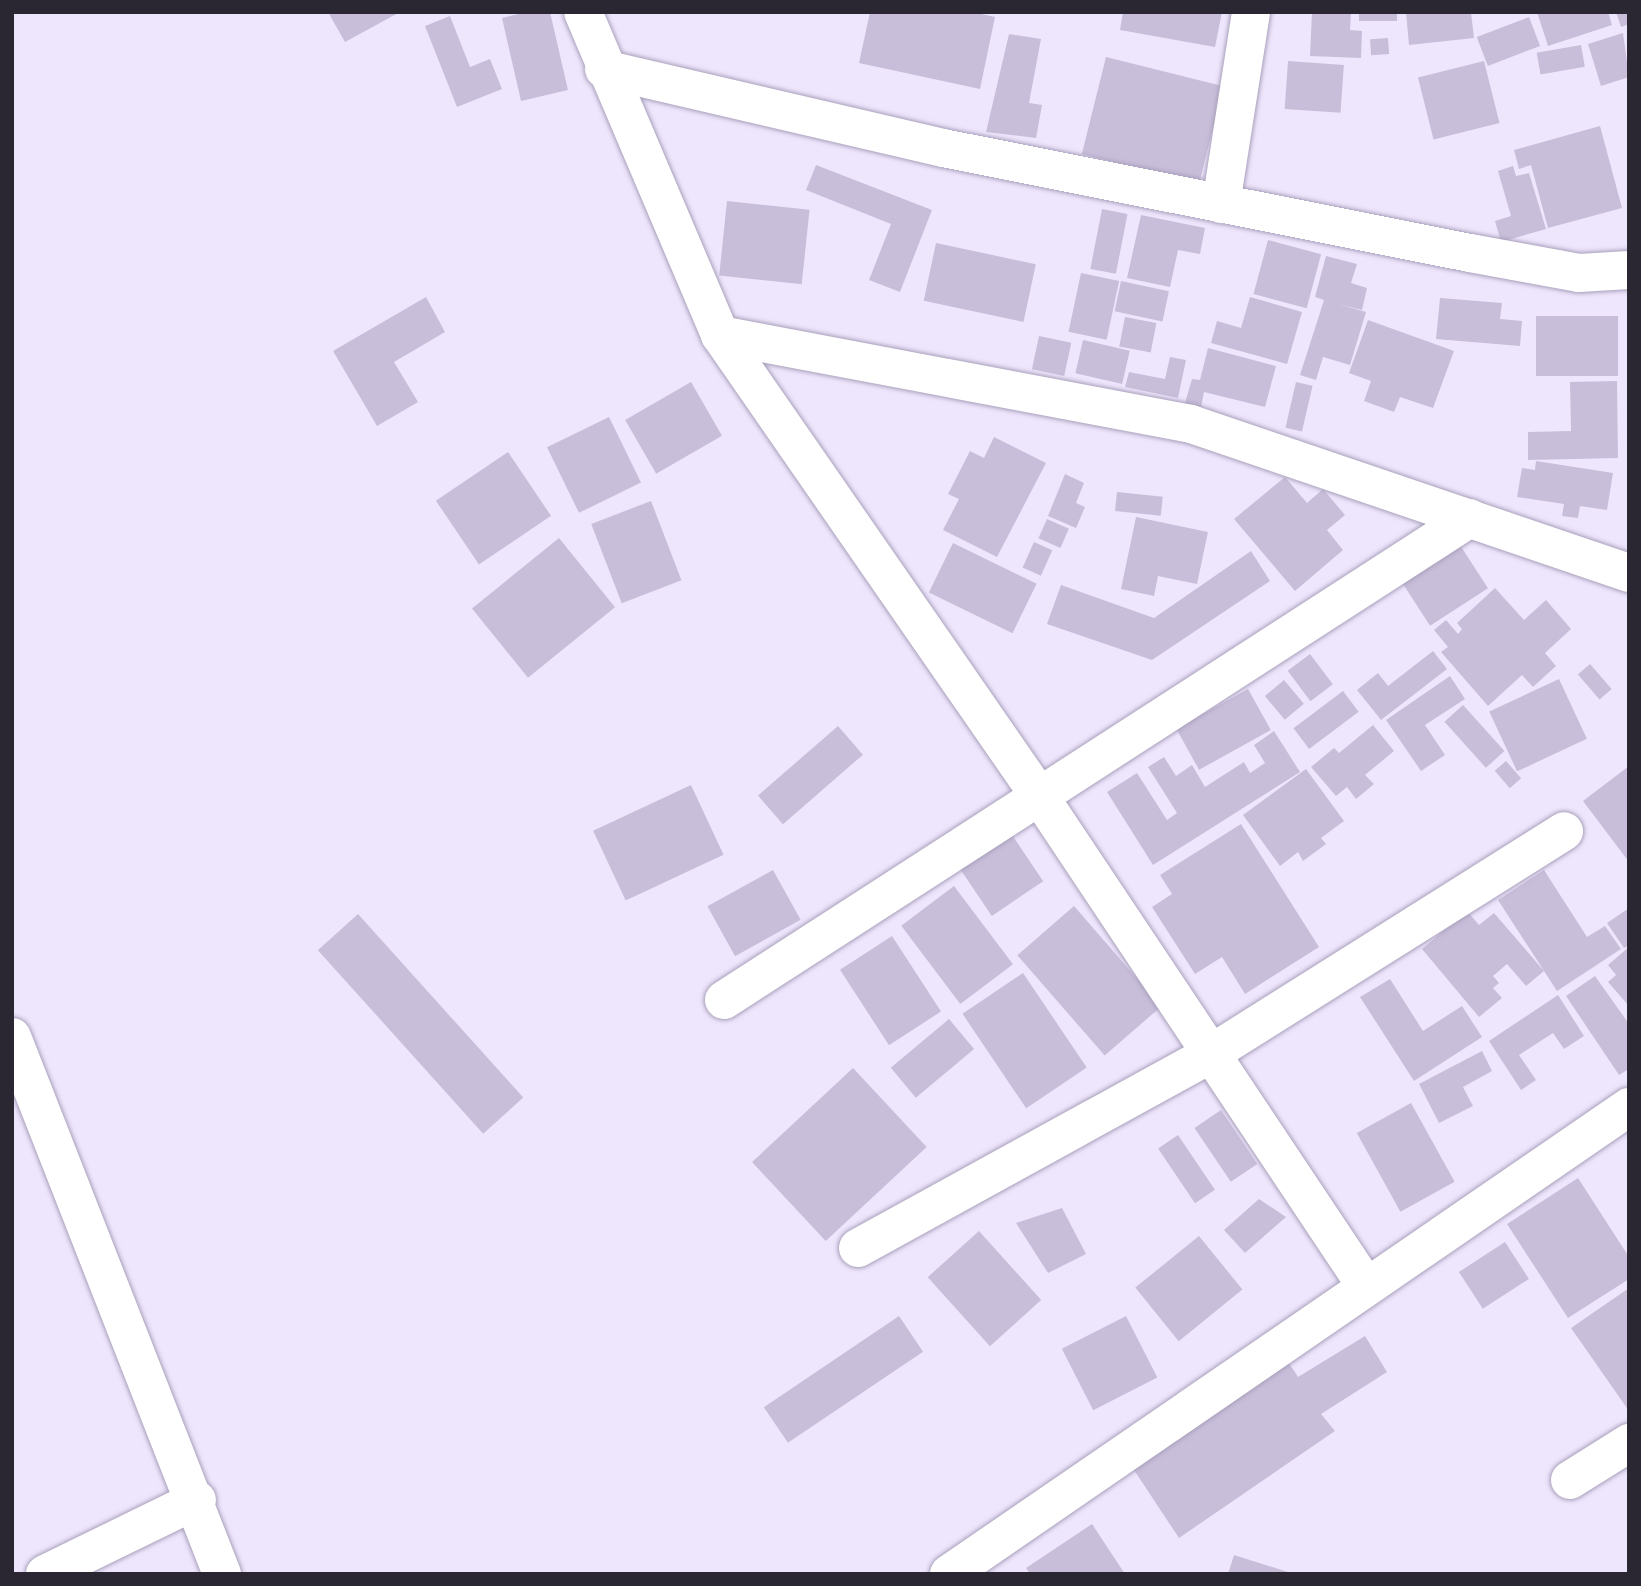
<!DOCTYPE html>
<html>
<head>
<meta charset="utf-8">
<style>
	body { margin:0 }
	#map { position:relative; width:1641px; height:1586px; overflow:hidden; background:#eee6fd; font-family:Cabin,sans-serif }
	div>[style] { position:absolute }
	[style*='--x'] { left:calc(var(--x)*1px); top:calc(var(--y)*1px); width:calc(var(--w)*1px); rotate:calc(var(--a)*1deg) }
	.building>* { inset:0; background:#c8beda; transform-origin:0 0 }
	.roads { filter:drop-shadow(0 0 2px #a9a0bb) drop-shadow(0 0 2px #a9a0bb) }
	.minor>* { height:38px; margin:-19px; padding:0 19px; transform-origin:19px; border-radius:19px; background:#fff }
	span { translate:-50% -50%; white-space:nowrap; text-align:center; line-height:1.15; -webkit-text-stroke:7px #fff; paint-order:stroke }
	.frame { position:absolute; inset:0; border:14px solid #2b2732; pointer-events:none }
</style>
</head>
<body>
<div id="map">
	<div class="building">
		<i style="clip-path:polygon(328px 12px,400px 12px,345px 42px)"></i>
		<i style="clip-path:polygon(527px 12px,550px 12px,568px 90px,521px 101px,502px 18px)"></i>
		<i style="clip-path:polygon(870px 12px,972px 12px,995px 17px,980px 89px,859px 63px)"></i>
		<i style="clip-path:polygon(1123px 12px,1222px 12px,1215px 47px,1120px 30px)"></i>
		<i style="clip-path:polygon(1312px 12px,1351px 12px,1350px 30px,1362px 31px,1361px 58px,1310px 56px)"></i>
		<i style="left:1359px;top:12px;width:38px;height:9px"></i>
		<i style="clip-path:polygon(1406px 12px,1471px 12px,1474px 38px,1409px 45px)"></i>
		<i style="clip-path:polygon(1537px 12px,1608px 12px,1612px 25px,1548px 46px)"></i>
		<i style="clip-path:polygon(1616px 12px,1629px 12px,1629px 24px,1621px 27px)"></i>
		<i style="clip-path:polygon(450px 16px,470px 67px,490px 59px,502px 89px,457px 107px,425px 26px)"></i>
		<i style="left:1529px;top:17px;width:31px;height:56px;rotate:69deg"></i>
		<i style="clip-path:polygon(1623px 33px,1629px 77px,1601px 86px,1588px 44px)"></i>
		<i style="clip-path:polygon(1009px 34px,1041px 39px,1029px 103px,1042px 105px,1036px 138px,986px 132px)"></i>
		<i style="left:1388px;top:38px;width:16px;height:18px;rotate:86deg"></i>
		<i style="left:1581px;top:45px;width:22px;height:45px;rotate:80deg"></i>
		<i style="left:1106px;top:57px;width:121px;height:100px;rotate:14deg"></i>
		<i style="left:1288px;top:61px;width:56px;height:48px;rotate:4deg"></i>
		<i style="left:1484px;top:61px;width:64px;height:68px;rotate:76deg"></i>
		<i style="clip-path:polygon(1600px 126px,1622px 208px,1548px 228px,1531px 165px,1519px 169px,1514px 150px)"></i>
		<i style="clip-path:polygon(816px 165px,932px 210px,900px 292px,869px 280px,891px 224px,806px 190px)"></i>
		<i style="clip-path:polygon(1513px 166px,1516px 176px,1529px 173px,1546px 229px,1501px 242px,1495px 221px,1511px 216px,1498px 171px)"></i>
		<i style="left:727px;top:201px;width:83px;height:75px;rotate:6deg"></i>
		<i style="left:1102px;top:209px;width:26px;height:61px;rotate:11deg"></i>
		<i style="clip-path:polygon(1141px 215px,1205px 228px,1200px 254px,1178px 250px,1170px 287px,1127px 278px)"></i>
		<i style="left:1268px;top:240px;width:55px;height:56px;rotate:15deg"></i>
		<i style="left:936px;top:243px;width:102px;height:59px;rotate:12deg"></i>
		<i style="clip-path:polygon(1326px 256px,1357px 264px,1351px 283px,1367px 288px,1362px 310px,1338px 304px,1366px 312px,1350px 365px,1323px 357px,1316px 380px,1300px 375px,1324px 300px,1315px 297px)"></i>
		<i style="left:1081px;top:273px;width:39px;height:60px;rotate:12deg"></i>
		<i style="left:1121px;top:281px;width:49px;height:31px;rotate:12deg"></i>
		<i style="clip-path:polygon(426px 297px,445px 332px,394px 362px,418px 402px,377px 426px,333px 351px)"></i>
		<i style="clip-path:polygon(1250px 297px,1302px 312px,1287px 364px,1211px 343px,1217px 321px,1241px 328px)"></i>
		<i style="clip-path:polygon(1440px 298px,1502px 303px,1500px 319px,1522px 321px,1520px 346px,1436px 339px)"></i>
		<i style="left:1536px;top:316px;width:82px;height:60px"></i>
		<i style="left:1125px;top:317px;width:32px;height:30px;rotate:11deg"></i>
		<i style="clip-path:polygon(1368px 320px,1454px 351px,1433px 408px,1400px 397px,1394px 412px,1364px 401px,1371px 381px,1349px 373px)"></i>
		<i style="left:1039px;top:336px;width:33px;height:34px;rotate:12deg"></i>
		<i style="left:1083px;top:340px;width:48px;height:34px;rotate:13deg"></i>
		<i style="clip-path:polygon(1208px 348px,1276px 366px,1265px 407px,1204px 392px,1201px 407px,1185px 403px,1192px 379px,1200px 380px)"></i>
		<i style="clip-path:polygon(1170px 357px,1186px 360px,1178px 398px,1125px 387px,1129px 372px,1165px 379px)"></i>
		<i style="clip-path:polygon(1617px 381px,1618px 458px,1528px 460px,1528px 432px,1571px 431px,1570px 382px)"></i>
		<i style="left:691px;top:382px;width:62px;height:76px;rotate:60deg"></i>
		<i style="left:1296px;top:382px;width:17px;height:47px;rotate:13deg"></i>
		<i style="left:609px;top:417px;width:73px;height:69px;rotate:64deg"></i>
		<i style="clip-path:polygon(994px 437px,1046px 463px,997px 557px,943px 530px,959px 499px,948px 494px,970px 451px,984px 458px)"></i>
		<i style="left:508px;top:452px;width:77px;height:87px;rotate:56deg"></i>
		<i style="clip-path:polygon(1536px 461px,1613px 473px,1607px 510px,1580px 506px,1578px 518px,1562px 516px,1564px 504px,1517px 497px,1522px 468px,1535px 470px)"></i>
		<i style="clip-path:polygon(1065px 474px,1084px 483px,1076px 503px,1085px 507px,1076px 528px,1048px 516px)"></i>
		<i style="clip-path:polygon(1285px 477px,1307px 503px,1323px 489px,1345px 515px,1327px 530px,1343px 550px,1295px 591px,1234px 519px)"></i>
		<i style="left:1117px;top:492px;width:46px;height:19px;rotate:6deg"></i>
		<i style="left:651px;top:501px;width:85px;height:64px;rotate:69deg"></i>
		<i style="clip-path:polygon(1136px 517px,1208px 532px,1197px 584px,1158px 576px,1154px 596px,1121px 589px)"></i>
		<i style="left:1047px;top:519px;width:24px;height:21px;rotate:24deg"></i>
		<i style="left:559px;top:538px;width:89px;height:112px;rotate:51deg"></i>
		<i style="left:1034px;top:542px;width:20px;height:28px;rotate:24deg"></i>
		<i style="left:1458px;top:542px;width:55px;height:69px;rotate:57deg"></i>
		<i style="left:953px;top:543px;width:93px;height:55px;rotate:26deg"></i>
		<i style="clip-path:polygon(1251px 551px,1270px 581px,1152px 660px,1047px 624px,1061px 585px,1154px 618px)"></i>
		<i style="clip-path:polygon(1495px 588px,1524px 620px,1546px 600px,1571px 629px,1545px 653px,1556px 666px,1533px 687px,1522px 675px,1488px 706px,1441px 652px,1448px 647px,1434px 630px,1446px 620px,1458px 634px,1462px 629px,1457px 623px)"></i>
		<i style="clip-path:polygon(1433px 651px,1447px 669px,1381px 720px,1357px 690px,1378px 673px,1388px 686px)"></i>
		<i style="left:1310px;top:654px;width:38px;height:28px;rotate:53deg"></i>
		<i style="left:1590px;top:664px;width:33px;height:16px;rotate:49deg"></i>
		<i style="clip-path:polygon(1450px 676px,1465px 699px,1425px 725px,1445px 755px,1421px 771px,1386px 720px)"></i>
		<i style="left:1559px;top:679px;width:66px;height:77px;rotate:65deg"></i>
		<i style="left:1284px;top:680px;width:31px;height:25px;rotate:50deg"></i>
		<i style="left:1248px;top:689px;width:47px;height:82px;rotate:61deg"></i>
		<i style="left:1343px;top:691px;width:26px;height:62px;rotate:53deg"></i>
		<i style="left:1463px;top:705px;width:62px;height:25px;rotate:48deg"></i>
		<i style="clip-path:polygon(1373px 725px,1394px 751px,1365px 775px,1374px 784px,1356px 799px,1347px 787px,1336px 796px,1311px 767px,1334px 748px,1339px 753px)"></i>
		<i style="left:838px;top:726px;width:38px;height:106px;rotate:49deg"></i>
		<i style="clip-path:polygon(1274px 731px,1300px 772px,1153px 865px,1107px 792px,1137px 773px,1167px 820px,1177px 813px,1148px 767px,1164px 757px,1176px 776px,1192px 765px,1205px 787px,1244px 762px,1250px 773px,1265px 763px,1254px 745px)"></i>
		<i style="left:1506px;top:761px;width:23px;height:15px;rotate:49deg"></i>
		<i style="clip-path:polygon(1629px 766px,1629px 862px,1583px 801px)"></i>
		<i style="clip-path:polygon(1306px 769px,1344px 821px,1321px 838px,1326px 844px,1303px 861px,1298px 852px,1280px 866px,1243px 815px)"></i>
		<i style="left:691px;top:785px;width:77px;height:108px;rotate:65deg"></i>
		<i style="clip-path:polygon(1241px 824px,1319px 947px,1245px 994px,1222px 957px,1195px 974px,1152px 907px,1172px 894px,1160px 875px)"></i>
		<i style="left:1008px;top:829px;width:63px;height:62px;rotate:56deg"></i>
		<i style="left:773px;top:870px;width:57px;height:75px;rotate:61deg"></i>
		<i style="clip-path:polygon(1544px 870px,1587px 937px,1605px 926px,1621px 949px,1557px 991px,1498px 900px)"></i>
		<i style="left:954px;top:886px;width:98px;height:66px;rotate:53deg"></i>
		<i style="left:1074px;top:906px;width:133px;height:75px;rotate:49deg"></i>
		<i style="clip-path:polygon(1629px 908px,1629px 945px,1624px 948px,1607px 923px)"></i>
		<i style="clip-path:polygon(1467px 911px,1479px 925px,1494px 913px,1544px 971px,1526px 986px,1507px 964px,1493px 976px,1499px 983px,1493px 988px,1502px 998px,1479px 1017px,1422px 949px)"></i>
		<i style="left:358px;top:914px;width:247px;height:54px;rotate:48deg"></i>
		<i style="left:892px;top:936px;width:90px;height:62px;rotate:57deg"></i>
		<i style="clip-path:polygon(1629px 947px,1629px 1006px,1608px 982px,1616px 975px,1608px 965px)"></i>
		<i style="left:1023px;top:973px;width:114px;height:73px;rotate:56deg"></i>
		<i style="clip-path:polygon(1595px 976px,1629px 1024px,1629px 1069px,1619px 1075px,1566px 996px)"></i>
		<i style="clip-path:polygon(1390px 979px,1423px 1031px,1462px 1006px,1482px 1037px,1414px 1081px,1360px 997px)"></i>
		<i style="clip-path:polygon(1558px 995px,1584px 1036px,1564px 1049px,1553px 1033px,1519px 1055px,1536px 1080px,1521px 1090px,1489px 1041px)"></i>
		<i style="left:949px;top:1019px;width:39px;height:76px;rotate:50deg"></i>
		<i style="clip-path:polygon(1482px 1051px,1492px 1071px,1463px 1087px,1473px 1106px,1439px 1123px,1419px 1084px)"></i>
		<i style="left:853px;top:1068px;width:108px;height:138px;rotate:47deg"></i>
		<i style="left:1411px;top:1103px;width:90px;height:62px;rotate:61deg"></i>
		<i style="left:1221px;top:1110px;width:65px;height:32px;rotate:56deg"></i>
		<i style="left:1178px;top:1135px;width:66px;height:24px;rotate:56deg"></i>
		<i style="clip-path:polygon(1578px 1178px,1629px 1257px,1629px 1279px,1568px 1318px,1507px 1224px)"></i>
		<i style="clip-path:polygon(1259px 1199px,1286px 1217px,1245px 1253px,1224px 1230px)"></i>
		<i style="clip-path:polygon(1062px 1208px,1086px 1254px,1048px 1273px,1016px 1223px)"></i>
		<i style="left:979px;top:1231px;width:93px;height:69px;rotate:48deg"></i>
		<i style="left:1199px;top:1236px;width:69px;height:82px;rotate:51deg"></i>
		<i style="left:1505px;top:1242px;width:44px;height:55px;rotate:57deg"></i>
		<i style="clip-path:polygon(1629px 1288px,1629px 1411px,1571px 1328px)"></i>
		<i style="left:899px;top:1316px;width:43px;height:163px;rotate:56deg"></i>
		<i style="left:1126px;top:1316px;width:69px;height:72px;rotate:63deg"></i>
		<i style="clip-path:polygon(1365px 1336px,1387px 1372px,1321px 1414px,1335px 1431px,1179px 1538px,1132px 1467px,1287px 1360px,1298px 1377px)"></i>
		<i style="clip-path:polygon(1092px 1524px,1125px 1574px,1030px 1574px,1026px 1568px)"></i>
		<i style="clip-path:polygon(1234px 1555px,1291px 1573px,1291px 1574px,1228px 1574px)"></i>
	</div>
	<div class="roads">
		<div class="minor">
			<i style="--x:583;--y:12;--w:351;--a:67"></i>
			<i style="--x:720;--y:335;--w:558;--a:55.29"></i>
			<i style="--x:1038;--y:794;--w:591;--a:56.31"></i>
			<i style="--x:604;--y:69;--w:348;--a:13.1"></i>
			<i style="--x:943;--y:148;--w:537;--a:11.27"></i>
			<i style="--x:1470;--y:253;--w:111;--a:10.4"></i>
			<i style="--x:1579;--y:273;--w:50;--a:-3.4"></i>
			<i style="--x:1221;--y:204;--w:194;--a:-81.1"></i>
			<i style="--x:720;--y:335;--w:479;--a:10.7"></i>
			<i style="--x:1191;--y:424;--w:463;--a:18.8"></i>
			<i style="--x:724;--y:1000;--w:888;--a:-32.87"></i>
			<i style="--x:12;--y:1037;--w:577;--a:68.64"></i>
			<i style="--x:858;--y:1248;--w:404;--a:-28.8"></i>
			<i style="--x:1212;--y:1053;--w:416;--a:-32.2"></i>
			<i style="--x:1570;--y:1480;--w:70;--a:-32.1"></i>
			<i style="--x:45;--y:1574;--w:169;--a:-26"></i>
			<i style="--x:949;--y:1574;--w:825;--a:-34.48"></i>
		</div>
	</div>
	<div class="frame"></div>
</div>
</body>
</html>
